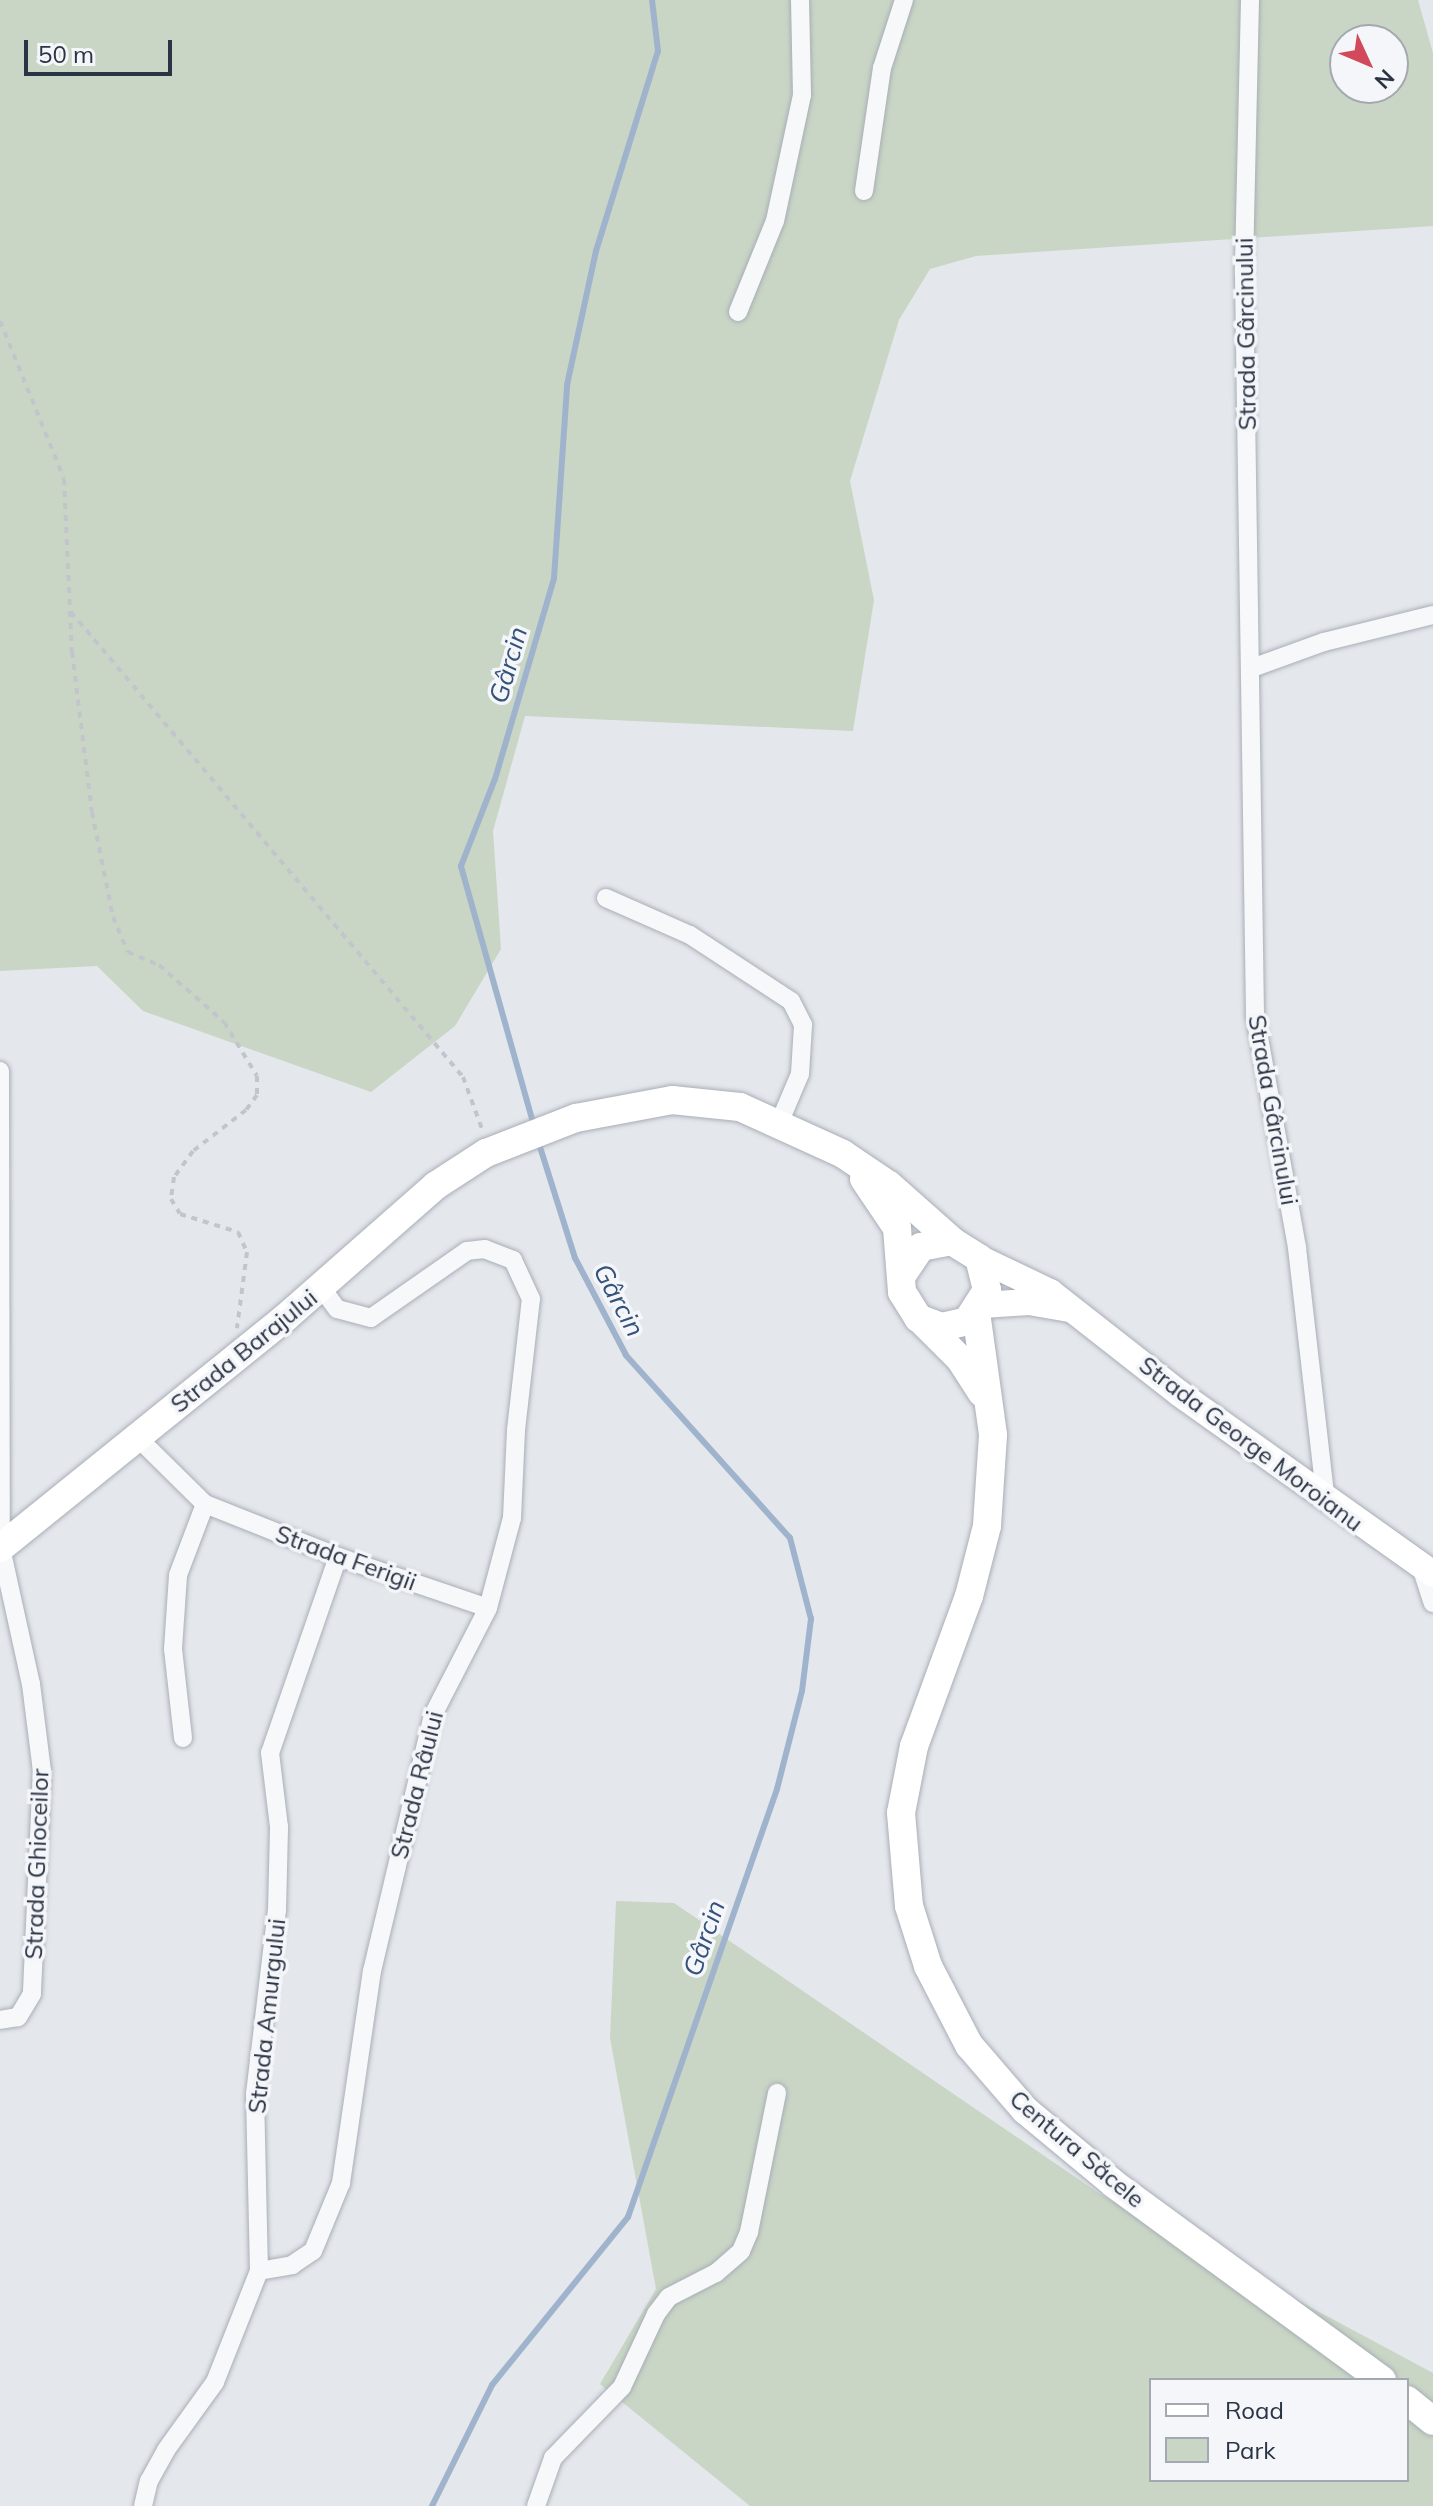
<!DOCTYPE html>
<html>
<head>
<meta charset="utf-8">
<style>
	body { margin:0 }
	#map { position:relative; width:1433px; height:2506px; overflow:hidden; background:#e4e7ec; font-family:Mulish,sans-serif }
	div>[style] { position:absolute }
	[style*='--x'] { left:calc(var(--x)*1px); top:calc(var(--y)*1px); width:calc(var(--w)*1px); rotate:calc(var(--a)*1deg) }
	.green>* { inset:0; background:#c9d6c5 }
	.stream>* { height:6px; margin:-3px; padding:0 3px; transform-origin:3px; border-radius:3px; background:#9fb4cc }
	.path>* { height:4px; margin-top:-2px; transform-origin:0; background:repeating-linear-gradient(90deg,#c2c5cb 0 6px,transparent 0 12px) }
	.roads { filter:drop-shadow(0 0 2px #a9aeb7) drop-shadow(0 0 2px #a9aeb7) }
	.minor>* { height:18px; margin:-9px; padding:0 9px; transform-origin:9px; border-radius:9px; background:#f7f8fa }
	.secondary>* { height:26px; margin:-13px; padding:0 13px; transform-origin:13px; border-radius:13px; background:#fff }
	.primary>* { height:28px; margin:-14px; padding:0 14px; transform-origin:14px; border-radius:14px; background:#fff }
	span { translate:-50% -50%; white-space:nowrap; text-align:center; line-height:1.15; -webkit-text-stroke:7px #f4f6f9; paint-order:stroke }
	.street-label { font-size:24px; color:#2b3445 }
	.water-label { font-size:26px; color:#34527a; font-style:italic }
	.legend { position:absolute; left:1149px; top:2378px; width:260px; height:104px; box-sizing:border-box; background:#f4f6f9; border:2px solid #a4a8b1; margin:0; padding:10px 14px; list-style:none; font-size:24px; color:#2b3445 }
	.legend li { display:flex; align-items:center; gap:16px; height:40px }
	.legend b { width:40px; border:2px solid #a4a8b1 }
	.north { position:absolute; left:1329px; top:24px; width:80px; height:80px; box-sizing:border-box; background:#f4f6f9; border:2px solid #a4a8b1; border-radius:50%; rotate:134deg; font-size:22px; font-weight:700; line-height:32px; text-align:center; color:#2b3445 }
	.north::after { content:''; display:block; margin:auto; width:28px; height:36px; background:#d1495b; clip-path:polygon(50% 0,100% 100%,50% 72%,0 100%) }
	.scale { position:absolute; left:24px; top:40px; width:148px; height:36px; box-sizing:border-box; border:4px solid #2b3445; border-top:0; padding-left:10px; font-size:24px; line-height:28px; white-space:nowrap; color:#2b3445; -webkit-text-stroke:6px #f4f6f9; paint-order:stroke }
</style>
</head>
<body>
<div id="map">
	<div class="green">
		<i style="clip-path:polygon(evenodd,0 0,1418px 0,1433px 53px,1433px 226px,976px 256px,930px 269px,899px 320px,850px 481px,874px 600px,853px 731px,525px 716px,493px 831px,501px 949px,455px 1026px,371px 1092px,143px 1011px,97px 966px,0 971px,0 0,1345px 40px,1393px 40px,1393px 88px,1345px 88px,1345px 40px)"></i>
		<i style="clip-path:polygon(evenodd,616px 1901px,674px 1903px,1103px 2196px,1433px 2373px,1433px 2506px,750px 2506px,600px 2384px,656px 2289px,610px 2038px,616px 1901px,1151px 2380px,1407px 2380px,1407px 2480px,1151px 2480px,1151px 2380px)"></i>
	</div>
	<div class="stream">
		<i style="--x:534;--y:1126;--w:270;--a:-105.7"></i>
		<i style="--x:461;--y:866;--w:93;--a:-68.7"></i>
		<i style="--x:495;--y:779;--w:209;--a:-73.6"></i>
		<i style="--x:554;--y:578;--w:193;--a:-86.1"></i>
		<i style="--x:567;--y:385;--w:137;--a:-77.8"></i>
		<i style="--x:596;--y:251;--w:209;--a:-72.8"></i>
		<i style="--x:658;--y:51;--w:51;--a:-96.7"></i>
		<i style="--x:432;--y:2506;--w:135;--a:-63.6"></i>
		<i style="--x:492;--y:2385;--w:216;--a:-51"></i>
		<i style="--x:628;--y:2217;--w:453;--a:-70.8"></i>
		<i style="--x:777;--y:1789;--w:101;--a:-75.7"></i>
		<i style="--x:802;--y:1691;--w:73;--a:-82.9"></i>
		<i style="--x:811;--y:1619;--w:84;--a:-104.5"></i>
		<i style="--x:790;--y:1538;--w:246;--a:-131.9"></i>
		<i style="--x:626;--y:1355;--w:110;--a:-117.7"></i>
		<i style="--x:575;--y:1258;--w:123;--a:-107.5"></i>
	</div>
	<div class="path">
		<i style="--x:0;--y:321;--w:170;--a:67.9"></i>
		<i style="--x:64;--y:479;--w:173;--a:87.4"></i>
		<i style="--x:72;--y:652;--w:161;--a:82.9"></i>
		<i style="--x:92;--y:812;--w:107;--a:78.7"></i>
		<i style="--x:113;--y:917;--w:38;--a:67"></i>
		<i style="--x:128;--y:952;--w:34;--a:23"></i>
		<i style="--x:159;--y:965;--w:86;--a:41.2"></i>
		<i style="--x:224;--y:1022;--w:63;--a:58.6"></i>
		<i style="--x:257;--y:1076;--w:19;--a:90"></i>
		<i style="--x:257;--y:1095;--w:19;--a:126"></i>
		<i style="--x:246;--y:1110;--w:67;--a:142.3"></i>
		<i style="--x:193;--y:1151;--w:32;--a:126"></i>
		<i style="--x:174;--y:1177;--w:22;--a:98"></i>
		<i style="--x:171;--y:1199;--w:17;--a:59"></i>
		<i style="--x:180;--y:1214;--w:61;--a:17.2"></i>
		<i style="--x:238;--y:1232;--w:22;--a:66"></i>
		<i style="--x:247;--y:1252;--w:77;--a:97.5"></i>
		<i style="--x:71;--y:612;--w:608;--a:49.87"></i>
		<i style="--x:463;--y:1077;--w:55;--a:69.9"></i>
	</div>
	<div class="roads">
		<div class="minor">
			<i style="--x:1250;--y:0;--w:274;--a:91.3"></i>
			<i style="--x:1244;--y:274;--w:742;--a:89.15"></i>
			<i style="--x:1255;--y:1016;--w:236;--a:79.7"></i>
			<i style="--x:1297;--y:1248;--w:255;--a:83.5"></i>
			<i style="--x:864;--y:191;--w:124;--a:-81.7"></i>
			<i style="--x:882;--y:68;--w:71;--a:-72.1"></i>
			<i style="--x:738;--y:312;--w:98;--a:-67.9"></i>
			<i style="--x:775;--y:221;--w:129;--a:-77.9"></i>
			<i style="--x:802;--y:95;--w:95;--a:-91.2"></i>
			<i style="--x:1252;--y:668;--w:77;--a:-19.9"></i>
			<i style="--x:1324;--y:642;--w:112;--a:-13.9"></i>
			<i style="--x:606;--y:898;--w:92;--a:23.8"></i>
			<i style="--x:690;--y:935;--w:121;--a:33.2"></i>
			<i style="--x:791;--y:1001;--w:27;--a:63"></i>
			<i style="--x:803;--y:1025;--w:49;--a:93.5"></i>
			<i style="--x:800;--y:1074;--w:51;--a:113.1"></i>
			<i style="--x:0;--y:1071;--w:477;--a:89.9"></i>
			<i style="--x:1;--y:1548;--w:139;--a:77.6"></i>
			<i style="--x:31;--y:1684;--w:88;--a:82.8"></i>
			<i style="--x:42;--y:1771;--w:223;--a:92.6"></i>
			<i style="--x:32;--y:1994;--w:27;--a:121"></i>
			<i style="--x:18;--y:2017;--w:18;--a:171"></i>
			<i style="--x:138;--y:1438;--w:94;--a:44.6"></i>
			<i style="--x:205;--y:1504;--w:143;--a:21.7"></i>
			<i style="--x:338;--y:1557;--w:158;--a:18.8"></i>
			<i style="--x:1421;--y:1567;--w:38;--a:72"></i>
			<i style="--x:183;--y:1738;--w:90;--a:-96.4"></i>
			<i style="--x:173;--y:1649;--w:74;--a:-86.1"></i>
			<i style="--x:178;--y:1575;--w:76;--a:-69.2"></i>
			<i style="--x:259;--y:2271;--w:34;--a:-10"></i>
			<i style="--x:292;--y:2265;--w:25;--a:-34"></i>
			<i style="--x:313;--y:2251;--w:74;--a:-67.6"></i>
			<i style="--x:341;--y:2183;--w:214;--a:-81.7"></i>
			<i style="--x:372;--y:1971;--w:263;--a:-76.6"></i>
			<i style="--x:433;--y:1715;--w:120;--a:-62.8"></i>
			<i style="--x:488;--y:1608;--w:93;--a:-75.1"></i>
			<i style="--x:512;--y:1518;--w:88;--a:-87.4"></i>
			<i style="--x:516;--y:1430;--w:132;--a:-83.5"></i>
			<i style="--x:531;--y:1299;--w:43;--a:-114.8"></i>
			<i style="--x:513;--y:1260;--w:30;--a:-159"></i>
			<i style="--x:485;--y:1249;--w:18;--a:174"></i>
			<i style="--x:467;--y:1251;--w:117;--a:145.1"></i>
			<i style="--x:371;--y:1318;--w:35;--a:-165"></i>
			<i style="--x:337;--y:1309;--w:27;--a:-126"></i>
			<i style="--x:143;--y:2506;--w:26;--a:-77"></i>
			<i style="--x:149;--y:2481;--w:35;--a:-61"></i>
			<i style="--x:166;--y:2450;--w:84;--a:-54.2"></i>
			<i style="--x:215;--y:2382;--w:119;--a:-68.4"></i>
			<i style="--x:259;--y:2271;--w:177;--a:-91.3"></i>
			<i style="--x:255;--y:2094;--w:185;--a:-83.2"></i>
			<i style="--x:277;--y:1910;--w:83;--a:-88.6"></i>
			<i style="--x:279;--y:1827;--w:75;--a:-96.9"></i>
			<i style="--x:270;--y:1753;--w:207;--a:-70.9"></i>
			<i style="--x:536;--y:2506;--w:51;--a:-70.5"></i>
			<i style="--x:553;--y:2458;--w:99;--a:-45.8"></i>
			<i style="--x:622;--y:2387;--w:81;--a:-65"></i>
			<i style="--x:656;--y:2314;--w:21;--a:-53"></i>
			<i style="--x:669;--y:2297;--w:53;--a:-27.1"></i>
			<i style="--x:716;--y:2273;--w:33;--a:-41"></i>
			<i style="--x:741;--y:2251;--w:21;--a:-67"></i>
			<i style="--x:749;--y:2232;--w:142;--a:-78.6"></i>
		</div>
		<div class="secondary">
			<i style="--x:979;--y:1258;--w:79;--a:25.6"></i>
			<i style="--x:1050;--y:1292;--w:165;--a:38.1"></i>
			<i style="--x:1180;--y:1394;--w:310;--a:35.4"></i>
			<i style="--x:982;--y:1305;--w:47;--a:-3.7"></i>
			<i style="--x:1029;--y:1302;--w:41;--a:9.9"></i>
		</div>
		<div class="primary">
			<i style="--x:864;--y:1179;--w:59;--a:56"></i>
			<i style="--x:897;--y:1228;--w:64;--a:85.5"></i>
			<i style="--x:902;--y:1292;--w:31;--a:58"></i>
			<i style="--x:918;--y:1318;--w:26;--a:21"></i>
			<i style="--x:942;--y:1327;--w:26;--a:-13"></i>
			<i style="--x:967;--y:1321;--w:37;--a:-57"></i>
			<i style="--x:987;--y:1290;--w:33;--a:-104"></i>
			<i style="--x:979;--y:1258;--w:32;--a:-148"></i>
			<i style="--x:952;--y:1241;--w:32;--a:169"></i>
			<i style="--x:921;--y:1247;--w:34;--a:124"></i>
			<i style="--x:976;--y:1312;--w:124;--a:82.1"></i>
			<i style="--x:993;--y:1435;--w:91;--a:93.8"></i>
			<i style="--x:987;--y:1526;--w:72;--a:104.4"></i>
			<i style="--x:969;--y:1596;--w:160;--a:110.1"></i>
			<i style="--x:914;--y:1746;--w:68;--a:101"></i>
			<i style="--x:901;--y:1813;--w:93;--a:85.1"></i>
			<i style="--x:909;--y:1906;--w:63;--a:72.4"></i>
			<i style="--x:928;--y:1966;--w:89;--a:62.6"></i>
			<i style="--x:969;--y:2045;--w:86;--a:49.3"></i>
			<i style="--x:1025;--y:2110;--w:116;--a:39.7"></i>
			<i style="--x:1114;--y:2184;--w:332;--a:36.2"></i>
			<i style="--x:922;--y:1321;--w:54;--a:45"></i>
			<i style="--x:960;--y:1359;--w:40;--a:57.1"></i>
			<i style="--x:0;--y:1548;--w:366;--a:-38.9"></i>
			<i style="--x:285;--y:1318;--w:200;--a:-41.3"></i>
			<i style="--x:435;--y:1186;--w:61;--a:-32.9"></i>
			<i style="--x:486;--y:1153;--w:97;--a:-21.3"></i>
			<i style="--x:576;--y:1118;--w:98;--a:-10.6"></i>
			<i style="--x:672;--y:1100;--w:68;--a:5.9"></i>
			<i style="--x:740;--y:1107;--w:113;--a:24.5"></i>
			<i style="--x:843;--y:1154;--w:55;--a:34"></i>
			<i style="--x:889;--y:1185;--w:84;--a:41.6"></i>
			<i style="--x:1407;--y:2400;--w:33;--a:39"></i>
		</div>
	</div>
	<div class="street-label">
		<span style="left:1246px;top:334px;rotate:-91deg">Strada Gârcinului</span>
		<span style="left:1273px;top:1110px;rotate:80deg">Strada Gârcinului</span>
		<span style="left:244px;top:1351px;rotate:-39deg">Strada Barajului</span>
		<span style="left:1251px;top:1444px;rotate:37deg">Strada George Moroianu</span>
		<span style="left:346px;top:1558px;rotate:20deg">Strada Ferigii</span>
		<span style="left:417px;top:1785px;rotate:-76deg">Strada Râului</span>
		<span style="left:37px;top:1864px;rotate:-88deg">Strada Ghioceilor</span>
		<span style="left:267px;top:2016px;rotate:-84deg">Strada Amurgului</span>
		<span style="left:1077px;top:2149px;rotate:40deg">Centura Săcele</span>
	</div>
	<div class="water-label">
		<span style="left:508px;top:665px;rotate:-74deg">Gârcin</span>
		<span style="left:619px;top:1300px;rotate:62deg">Gârcin</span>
		<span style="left:704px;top:1938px;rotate:-71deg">Gârcin</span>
	</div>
	<ul class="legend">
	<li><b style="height:10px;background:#fff"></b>Road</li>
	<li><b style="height:22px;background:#c9d6c5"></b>Park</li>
	</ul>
	<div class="north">N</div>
	<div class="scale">50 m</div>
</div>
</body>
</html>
